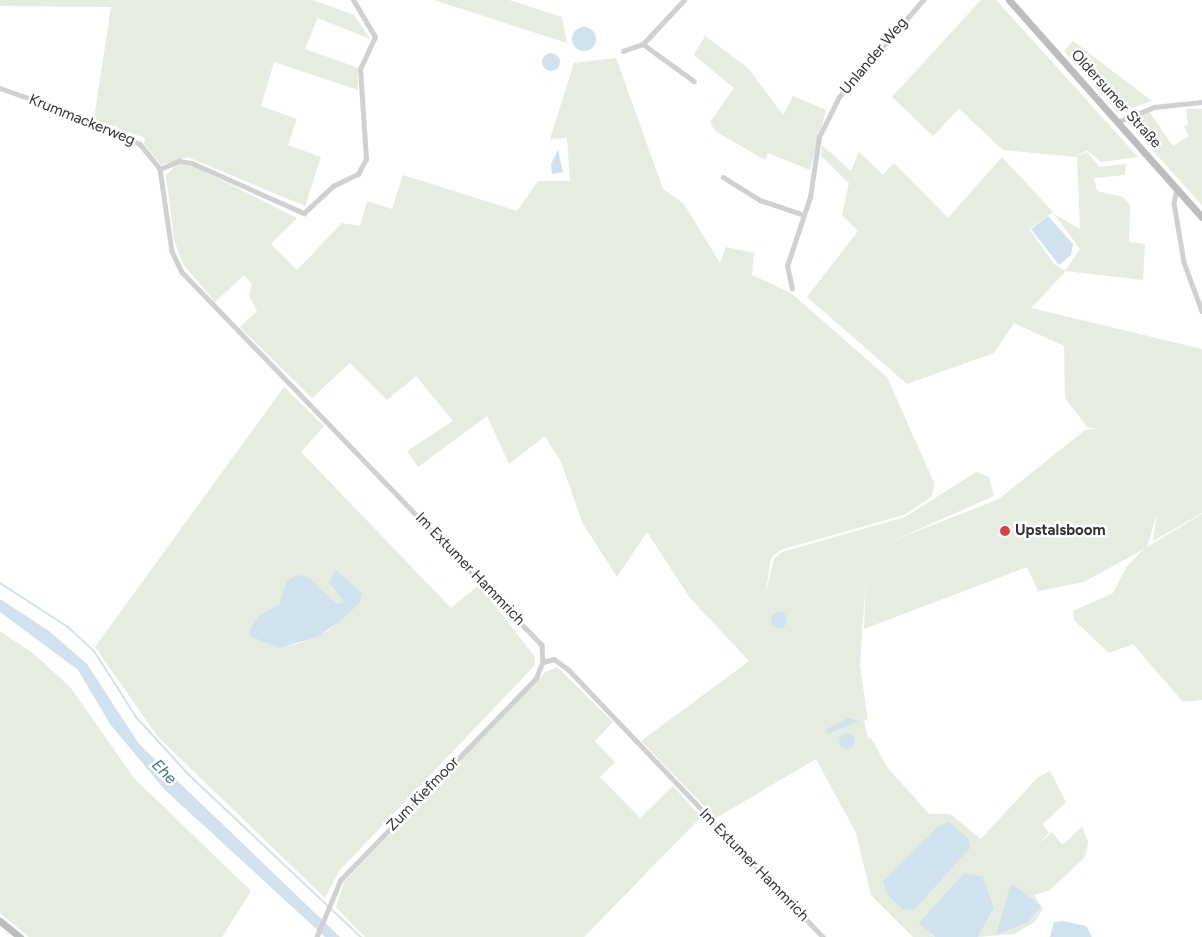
<!DOCTYPE html>
<html>
<head>
<meta charset="utf-8">
<style>
	body { margin:0 }
	#map { position:relative; width:1202px; height:937px; overflow:hidden; background:#fff; font-family:Figtree,sans-serif }
	div>[style] { position:absolute }
	[style*='--x'] { left:calc(var(--x)*1px); top:calc(var(--y)*1px); width:calc(var(--w)*1px); rotate:calc(var(--a)*1deg) }
	.green>* { inset:0; background:#e6ecdf }
	.water>* { inset:0; background:#cfe2ee }
	.round { border-radius:50% }
	.stream>* { height:2px; margin:-1px; padding:0 1px; transform-origin:1px; border-radius:1px; background:#cfe2ee }
	.street>* { height:4.5px; margin:-2.25px; padding:0 2.25px; transform-origin:2.25px; border-radius:2.25px; background:#d0d0d0 }
	.secondary>* { height:7px; margin:-3.5px; padding:0 3.5px; transform-origin:3.5px; border-radius:3.5px; background:#bdbdbd }
	.dots>* { width:14px; height:14px; translate:-50% -50%; box-sizing:border-box; border:2px solid #fff; border-radius:50% }
	span { translate:-50% -50%; white-space:nowrap; text-align:center; line-height:1.15; -webkit-text-stroke:5px #fff; paint-order:stroke }
	.street-label { font-size:15px; color:#333 }
	.poi-label { font-size:15px; color:#333; font-weight:700 }
	.left { translate:0 -50%; text-align:left }
	.water-label { font-size:16px; color:#3f7597; font-style:italic }
</style>
</head>
<body>
<div id="map">
	<div class="green">
		<i style="clip-path:polygon(0 0,313px 0,354px 15px,370px 39px,318px 18px,305px 49px,358px 68px,358px 90px,274px 62px,261px 106px,297px 119px,288px 145px,321px 157px,305px 206px,188px 157px,161px 165px,144px 144px,145px 138px,94px 119px,111px 7px,0 6px)"></i>
		<i style="clip-path:polygon(434px 0,509px 0,562px 17px,567px 43px)"></i>
		<i style="clip-path:polygon(981px 0,996px 0,1138px 157px,1101px 162px,1087px 150px,1075px 157px,1003px 150px,959px 109px,933px 136px,892px 97px)"></i>
		<i style="clip-path:polygon(705px 36px,748px 68px,783px 115px,793px 96px,826px 110px,810px 170px,768px 153px,765px 160px,715px 131px,710px 122px,734px 88px,694px 55px)"></i>
		<i style="clip-path:polygon(1073px 41px,1152px 101px,1118px 113px,1064px 51px)"></i>
		<i style="clip-path:polygon(616px 58px,663px 189px,684px 204px,720px 263px,726px 247px,754px 253px,752px 275px,791px 293px,887px 377px,935px 485px,931px 497px,904px 515px,780px 550px,771px 558px,765px 596px,774px 559px,782px 552px,905px 517px,976px 472px,989px 477px,994px 496px,892px 541px,999px 499px,1085px 430px,1098px 428px,1088px 428px,1065px 398px,1064px 346px,1014px 323px,994px 353px,907px 384px,807px 297px,858px 231px,842px 215px,849px 183px,821px 156px,822px 145px,851px 171px,859px 152px,883px 175px,894px 163px,948px 218px,1002px 157px,1053px 212px,1029px 229px,1054px 264px,1065px 271px,1080px 249px,1054px 214px,1080px 229px,1077px 156px,1087px 152px,1099px 167px,1126px 164px,1125px 175px,1094px 178px,1097px 191px,1123px 197px,1130px 205px,1129px 242px,1145px 244px,1143px 280px,1066px 271px,1031px 308px,1202px 349px,1202px 513px,1153px 541px,1157px 513px,1147px 547px,1202px 514px,1202px 700px,1183px 702px,1133px 644px,1109px 653px,1074px 620px,1073px 611px,1113px 593px,1127px 566px,1144px 549px,1084px 582px,1038px 591px,1027px 567px,864px 629px,866px 577px,860px 666px,868px 721px,864px 719px,868px 739px,871px 738px,887px 767px,929px 814px,950px 814px,981px 839px,1037px 778px,1050px 771px,1066px 802px,1043px 824px,1049px 833px,1033px 848px,1052px 832px,1062px 845px,1082px 827px,1088px 842px,1085px 857px,1050px 890px,1034px 895px,1043px 909px,1035px 922px,1014px 934px,978px 937px,994px 908px,983px 877px,931px 935px,935px 937px,913px 937px,871px 895px,856px 833px,816px 759px,716px 818px,641px 741px,749px 661px,690px 598px,647px 532px,617px 577px,582px 522px,561px 462px,545px 436px,509px 464px,487px 416px,418px 467px,407px 451px,453px 421px,416px 376px,387px 400px,350px 363px,312px 398px,240px 327px,257px 311px,249px 295px,252px 284px,244px 275px,215px 302px,183px 264px,174px 240px,166px 175px,178px 164px,195px 167px,297px 218px,271px 244px,297px 270px,342px 223px,360px 226px,367px 201px,392px 209px,403px 175px,517px 211px,538px 181px,570px 181px,567px 138px,550px 139px,574px 63px)"></i>
		<i style="clip-path:polygon(1186px 109px,1202px 109px,1202px 205px,1127px 122px,1148px 110px,1173px 146px,1189px 136px,1184px 126px,1188px 125px)"></i>
		<i style="clip-path:polygon(evenodd,284px 387px,324px 426px,301px 452px,451px 608px,479px 585px,535px 657px,535px 665px,339px 871px,325px 898px,158px 737px,95px 647px,284px 387px,308px 577px,337px 605px,344px 602px,337px 590px,359px 604px,328px 631px,300px 643px,279px 648px,251px 637px,283px 598px,283px 591px,308px 577px)"></i>
		<i style="clip-path:polygon(0 631px,34px 654px,71px 688px,134px 778px,251px 891px,222px 937px,29px 937px,0 913px)"></i>
		<i style="clip-path:polygon(557px 667px,613px 722px,595px 741px,615px 762px,600px 777px,640px 818px,673px 786px,701px 817px,584px 937px,365px 937px,336px 907px,344px 882px,544px 673px)"></i>
	</div>
	<div class="water">
		<i class="round" style="left:572px;top:27px;width:24px;height:24px"></i>
		<i class="round" style="left:542px;top:53px;width:18px;height:18px"></i>
		<i style="clip-path:polygon(558px 150px,563px 172px,552px 174px,551px 164px)"></i>
		<i style="clip-path:polygon(1048px 216px,1073px 244px,1071px 255px,1059px 265px,1031px 229px)"></i>
		<i style="clip-path:polygon(336px 570px,362px 593px,359px 604px,339px 622px,317px 637px,279px 648px,251px 637px,249px 631px,259px 616px,279px 604px,287px 581px,297px 575px,308px 577px,337px 604px,344px 602px,329px 582px)"></i>
		<i style="clip-path:polygon(0 599px,49px 631px,87px 664px,139px 744px,340px 937px,325px 937px,165px 790px,110px 724px,78px 670px,0 612px)"></i>
		<i class="round" style="left:771px;top:612px;width:16px;height:16px"></i>
		<i style="clip-path:polygon(848px 718px,859px 721px,827px 734px,827px 729px)"></i>
		<i class="round" style="left:839px;top:733px;width:16px;height:16px"></i>
		<i style="clip-path:polygon(949px 822px,968px 838px,970px 848px,914px 910px,902px 909px,887px 894px,883px 881px,938px 827px)"></i>
		<i style="clip-path:polygon(964px 873px,983px 877px,994px 908px,978px 937px,935px 937px,919px 923px)"></i>
		<i style="clip-path:polygon(1011px 883px,1041px 906px,1028px 922px,996px 935px)"></i>
		<i style="clip-path:polygon(1062px 921px,1086px 926px,1092px 937px,1050px 937px,1054px 922px)"></i>
	</div>
	<div class="stream">
		<i style="--x:0;--y:583;--w:81;--a:32.9"></i>
		<i style="--x:68;--y:627;--w:35;--a:43"></i>
		<i style="--x:94;--y:651;--w:78;--a:57.5"></i>
		<i style="--x:136;--y:717;--w:79;--a:47.6"></i>
		<i style="--x:189;--y:775;--w:236;--a:43.3"></i>
	</div>
	<div class="street">
		<i style="--x:643;--y:44;--w:63;--a:36"></i>
		<i style="--x:623;--y:51;--w:21;--a:-19"></i>
		<i style="--x:643;--y:44;--w:60;--a:-47"></i>
		<i style="--x:0;--y:88;--w:87;--a:19.5"></i>
		<i style="--x:82;--y:117;--w:64;--a:25"></i>
		<i style="--x:140;--y:144;--w:32;--a:51"></i>
		<i style="--x:160;--y:169;--w:83;--a:81.7"></i>
		<i style="--x:172;--y:251;--w:23;--a:65"></i>
		<i style="--x:182;--y:272;--w:518;--a:46.02"></i>
		<i style="--x:542;--y:645;--w:17;--a:87"></i>
		<i style="--x:543;--y:662;--w:18;--a:112"></i>
		<i style="--x:536;--y:679;--w:280;--a:134.1"></i>
		<i style="--x:341;--y:880;--w:62;--a:112.8"></i>
		<i style="--x:1117;--y:122;--w:40;--a:-22"></i>
		<i style="--x:1154;--y:107;--w:48;--a:-5.9"></i>
		<i style="--x:160;--y:169;--w:21;--a:-23"></i>
		<i style="--x:179;--y:161;--w:13;--a:9"></i>
		<i style="--x:192;--y:163;--w:123;--a:24.1"></i>
		<i style="--x:304;--y:213;--w:40;--a:-43"></i>
		<i style="--x:333;--y:186;--w:28;--a:-26"></i>
		<i style="--x:358;--y:174;--w:17;--a:-62"></i>
		<i style="--x:366;--y:159;--w:90;--a:-93.8"></i>
		<i style="--x:360;--y:69;--w:35;--a:-65"></i>
		<i style="--x:375;--y:37;--w:43;--a:-120.7"></i>
		<i style="--x:723;--y:177;--w:44;--a:31.9"></i>
		<i style="--x:760;--y:200;--w:46;--a:18.8"></i>
		<i style="--x:1177;--y:189;--w:14;--a:102"></i>
		<i style="--x:1174;--y:203;--w:60;--a:80.4"></i>
		<i style="--x:1184;--y:262;--w:52;--a:69.8"></i>
		<i style="--x:792;--y:289;--w:24;--a:-102"></i>
		<i style="--x:787;--y:266;--w:73;--a:-71.6"></i>
		<i style="--x:810;--y:197;--w:61;--a:-81.5"></i>
		<i style="--x:819;--y:137;--w:45;--a:-63.4"></i>
		<i style="--x:839;--y:97;--w:128;--a:-49.1"></i>
		<i style="--x:543;--y:662;--w:11;--a:-15"></i>
		<i style="--x:554;--y:659;--w:17;--a:36"></i>
		<i style="--x:568;--y:669;--w:370;--a:46.4"></i>
	</div>
	<div class="secondary">
		<i style="--x:1009;--y:0;--w:290;--a:48.4"></i>
		<i style="--x:0;--y:921;--w:26;--a:39"></i>
	</div>
	<div class="dots">
		<i style="left:1005px;top:531px;background:#e63946"></i>
	</div>
	<div class="street-label">
		<span style="left:874px;top:56px;rotate:-50deg">Unlander Weg</span>
		<span style="left:1116px;top:99px;rotate:48deg">Oldersumer Straße</span>
		<span style="left:82px;top:120px;rotate:22deg">Krummackerweg</span>
		<span style="left:470px;top:569px;rotate:46deg">Im Extumer Hammrich</span>
		<span style="left:423px;top:794px;rotate:-46deg">Zum Kiefmoor</span>
		<span style="left:754px;top:865px;rotate:46deg">Im Extumer Hammrich</span>
	</div>
	<div class="poi-label">
		<span class="left" style="left:1015px;top:531px">Upstalsboom</span>
	</div>
	<div class="water-label">
		<span style="left:164px;top:772px;rotate:45deg">Ehe</span>
	</div>
</div>
</body>
</html>
